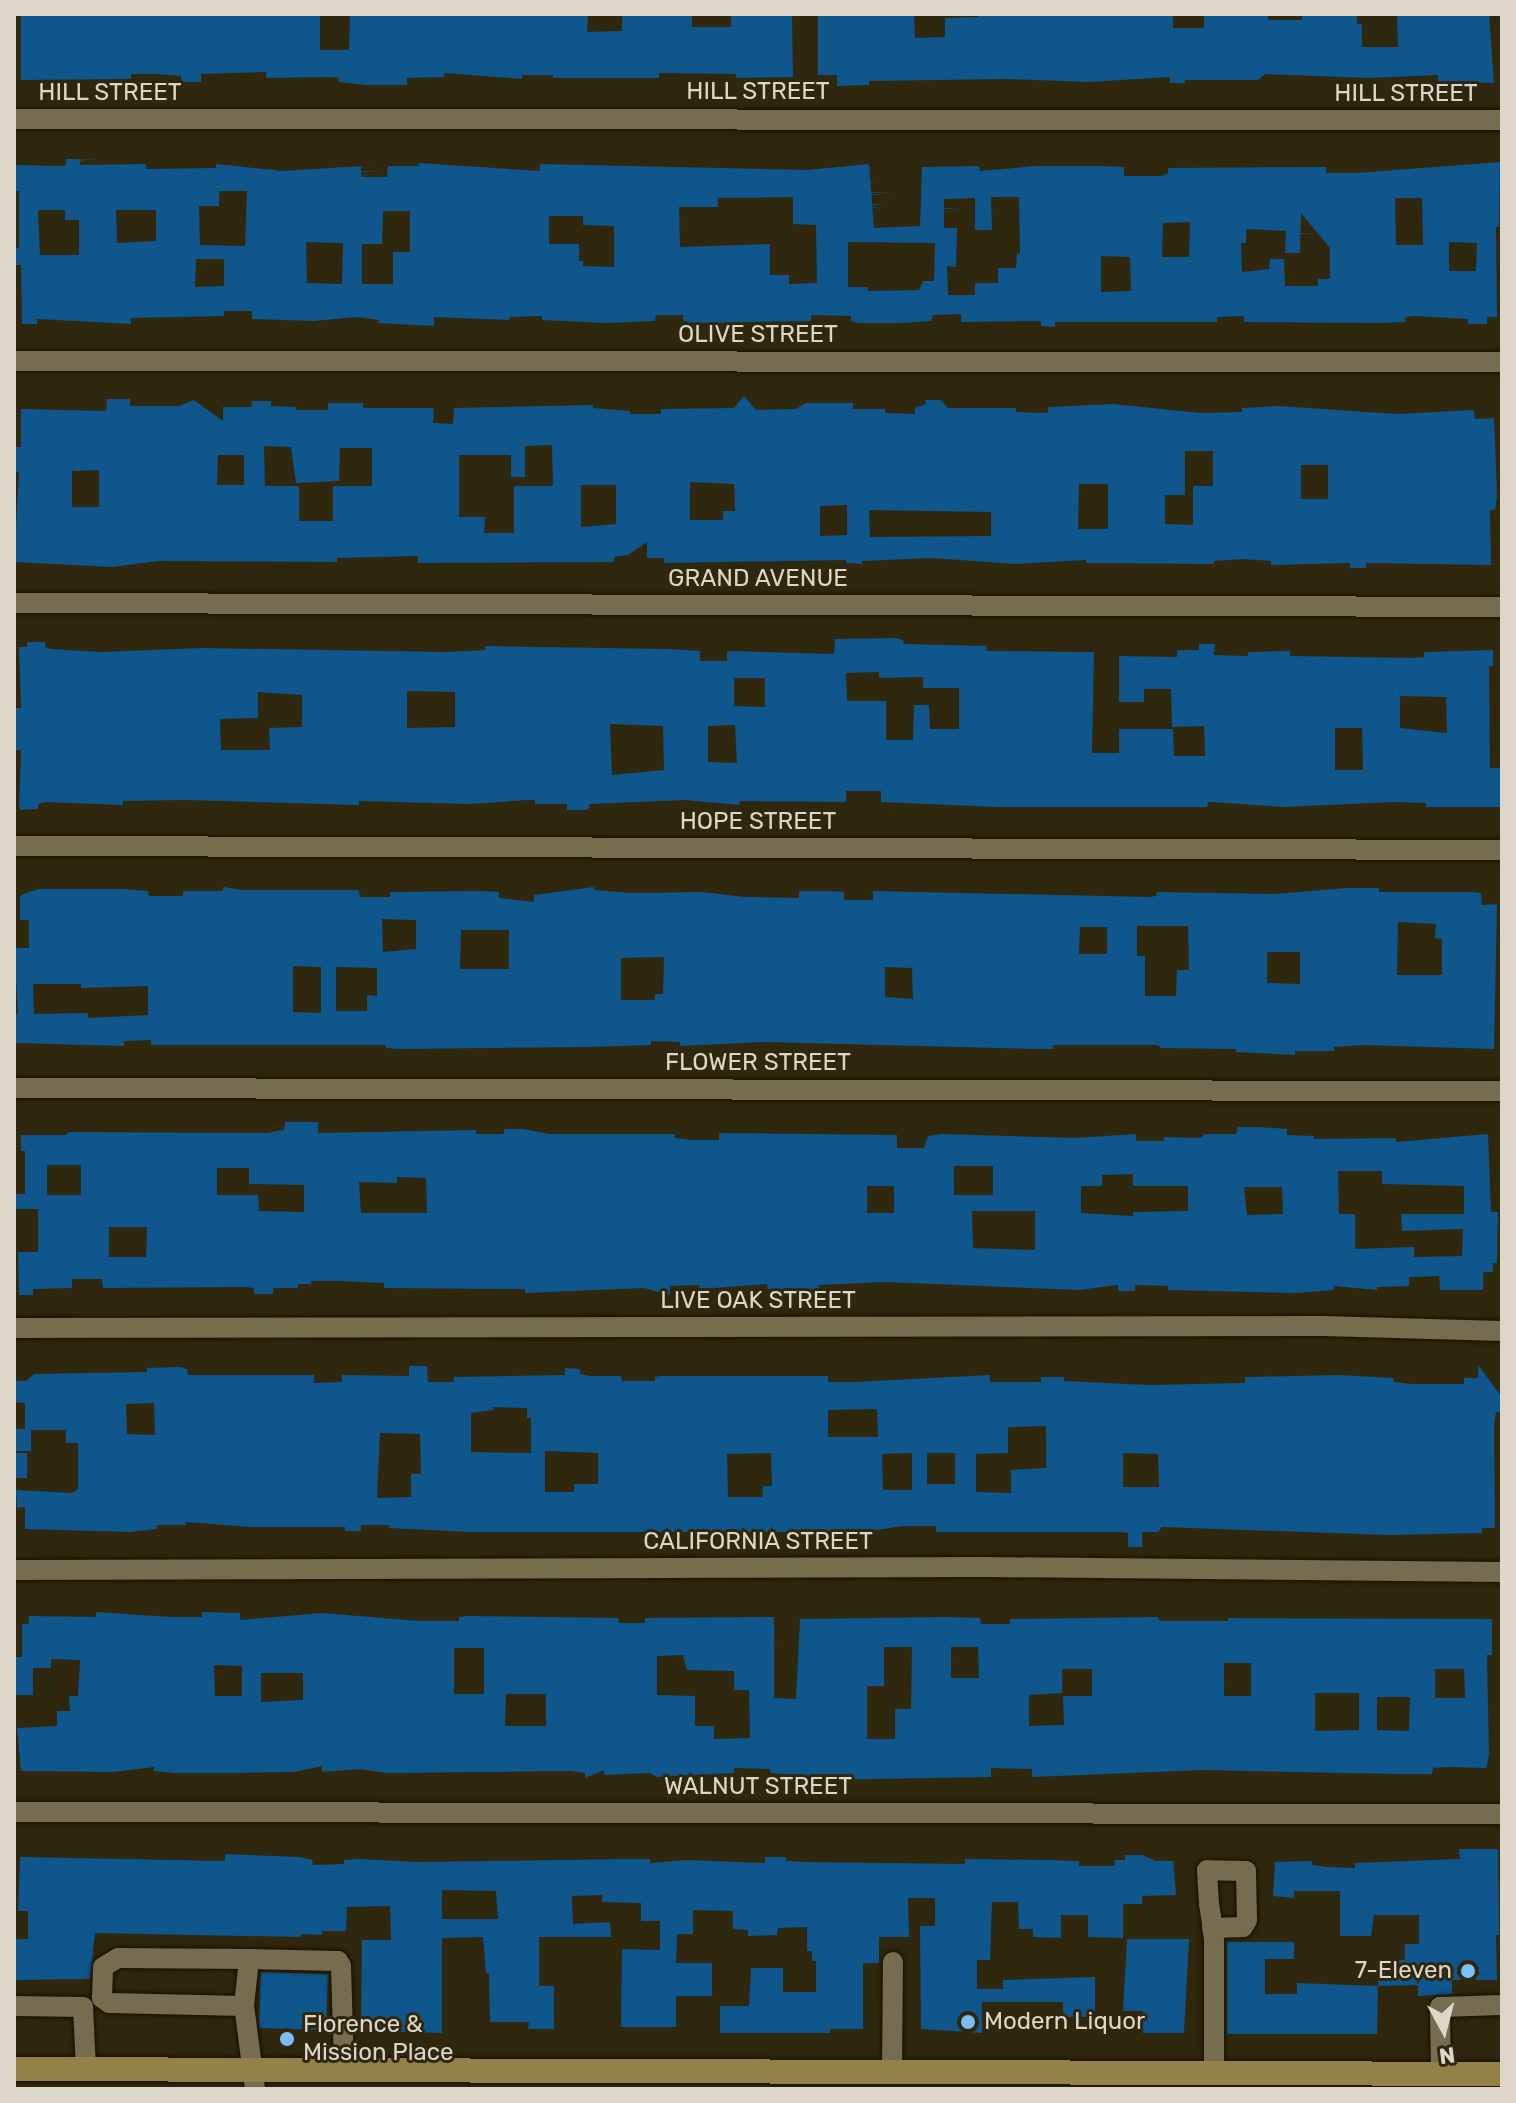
<!DOCTYPE html>
<html>
<head>
<meta charset="utf-8">
<style>
	body { margin:0 }
	#map { position:relative; width:1516px; height:2103px; overflow:hidden; background:#30280e; font-family:Rubik,sans-serif }
	div>[style] { position:absolute }
	[style*='--x'] { left:calc(var(--x)*1px); top:calc(var(--y)*1px); width:calc(var(--w)*1px); rotate:calc(var(--a)*1deg) }
	.building>* { inset:0; background:#0e568b; transform-origin:0 0 }
	.roads { filter:drop-shadow(0 0 2px #181000) drop-shadow(0 0 2px #181000) }
	.minor>* { height:20px; margin:-10px; padding:0 10px; transform-origin:10px; border-radius:10px; background:#766c50 }
	.major>* { height:24px; margin:-12px; padding:0 12px; transform-origin:12px; border-radius:12px; background:#94814a }
	.dots>* { width:22px; height:22px; translate:-50% -50%; box-sizing:border-box; border:4px solid #30280e; border-radius:50% }
	span { translate:-50% -50%; white-space:nowrap; text-align:center; line-height:1.15; -webkit-text-stroke:6px #30280e; paint-order:stroke }
	.street-label { font-size:24px; color:#dcd7c8 }
	.poi-label { font-size:24px; color:#dcd7c8 }
	.right { translate:-100% -50%; text-align:right }
	.left { translate:0 -50%; text-align:left }
	.frame { position:absolute; inset:0; border:16px solid #dcd7c8; pointer-events:none }
	.north { position:absolute; left:1404px; top:1991px; width:80px; height:80px; -webkit-text-stroke:6px #30280e; paint-order:stroke; rotate:173deg; font-size:22px; font-weight:700; line-height:32px; text-align:center; color:#dcd7c8 }
	.north::after { content:''; display:block; margin:auto; width:28px; height:36px; background:#dcd7c8; clip-path:polygon(50% 0,100% 100%,50% 72%,0 100%) }
</style>
</head>
<body>
<div id="map">
	<div class="building">
		<i style="clip-path:polygon(21px 14px,320px 14px,320px 50px,349px 50px,350px 14px,588px 14px,587px 32px,622px 31px,622px 14px,692px 14px,692px 27px,731px 27px,731px 14px,792px 16px,793px 77px,736px 78px,736px 74px,659px 73px,659px 78px,553px 78px,553px 75px,522px 75px,522px 79px,444px 73px,444px 77px,407px 78px,407px 85px,366px 85px,339px 82px,339px 78px,331px 77px,266px 78px,266px 72px,201px 74px,201px 82px,181px 82px,181px 76px,158px 74px,131px 74px,131px 79px,21px 80px)"></i>
		<i style="clip-path:polygon(818px 14px,914px 14px,915px 38px,945px 37px,945px 18px,978px 17px,978px 14px,1173px 15px,1173px 28px,1204px 28px,1204px 14px,1268px 14px,1268px 20px,1302px 20px,1302px 14px,1357px 14px,1357px 24px,1362px 24px,1362px 47px,1398px 47px,1397px 14px,1489px 14px,1494px 83px,1438px 81px,1438px 75px,1368px 78px,1265px 74px,1258px 80px,1185px 80px,1185px 83px,1170px 83px,1170px 77px,1088px 82px,1007px 79px,869px 81px,869px 85px,837px 86px,837px 75px,818px 75px)"></i>
		<i style="clip-path:polygon(evenodd,66px 159px,80px 159px,80px 165px,146px 164px,146px 169px,216px 168px,216px 164px,283px 171px,361px 166px,361px 177px,387px 177px,388px 166px,419px 166px,419px 163px,540px 171px,540px 164px,807px 170px,869px 164px,874px 228px,920px 226px,922px 167px,979px 166px,980px 171px,1037px 166px,1099px 166px,1124px 167px,1124px 176px,1162px 176px,1168px 173px,1168px 168px,1326px 167px,1326px 173px,1356px 173px,1500px 162px,1499px 227px,1496px 227px,1497px 317px,1487px 317px,1487px 324px,1468px 324px,1468px 319px,1414px 316px,1405px 317px,1405px 322px,1379px 323px,1244px 322px,1244px 316px,1217px 317px,1217px 322px,1055px 322px,1055px 327px,1041px 326px,1041px 321px,961px 322px,961px 314px,933px 315px,931px 321px,902px 323px,857px 323px,851px 321px,851px 316px,811px 315px,811px 321px,695px 323px,683px 321px,683px 315px,656px 315px,655px 321px,606px 323px,542px 320px,542px 316px,510px 317px,509px 320px,434px 317px,434px 326px,379px 323px,379px 320px,357px 317px,313px 321px,252px 319px,252px 311px,224px 311px,224px 316px,131px 318px,131px 324px,37px 319px,37px 324px,22px 324px,21px 265px,14px 265px,14px 248px,19px 248px,19px 191px,14px 191px,14px 165px,62px 166px,66px 165px,66px 159px,219px 191px,247px 191px,245px 246px,200px 245px,199px 206px,219px 206px,219px 191px,66px 159px,793px 197px,793px 224px,816px 225px,817px 283px,789px 284px,789px 275px,770px 275px,770px 244px,680px 247px,679px 207px,718px 207px,718px 198px,793px 197px,66px 159px,991px 197px,1019px 197px,1020px 254px,1017px 253px,1016px 268px,998px 268px,998px 283px,975px 283px,975px 295px,948px 295px,947px 266px,956px 267px,957px 228px,944px 228px,944px 199px,975px 198px,975px 230px,992px 230px,991px 197px,66px 159px,1395px 198px,1422px 198px,1423px 245px,1396px 245px,1395px 198px,66px 159px,38px 210px,65px 210px,65px 220px,79px 220px,79px 255px,40px 255px,38px 210px,66px 159px,116px 210px,156px 210px,156px 241px,117px 243px,116px 210px,66px 159px,383px 211px,410px 211px,410px 252px,393px 252px,393px 284px,362px 284px,362px 244px,382px 244px,383px 211px,66px 159px,1301px 213px,1330px 248px,1330px 279px,1318px 279px,1318px 286px,1285px 286px,1284px 259px,1270px 259px,1269px 269px,1242px 272px,1241px 243px,1246px 243px,1246px 229px,1286px 231px,1285px 253px,1300px 253px,1301px 213px,66px 159px,549px 216px,583px 216px,583px 225px,614px 226px,614px 267px,583px 266px,583px 261px,579px 261px,579px 244px,549px 244px,549px 216px,66px 159px,1190px 222px,1189px 257px,1162px 257px,1163px 223px,1190px 222px,66px 159px,306px 242px,343px 243px,342px 284px,307px 283px,306px 242px,66px 159px,848px 242px,935px 243px,934px 281px,923px 281px,919px 290px,868px 291px,868px 287px,848px 287px,848px 242px,66px 159px,1449px 242px,1477px 243px,1476px 271px,1449px 271px,1449px 242px,66px 159px,1101px 256px,1130px 257px,1131px 291px,1101px 292px,1101px 256px,66px 159px,196px 259px,224px 259px,224px 286px,195px 287px,196px 259px)"></i>
		<i style="clip-path:polygon(evenodd,744px 396px,756px 410px,796px 409px,806px 403px,853px 403px,853px 409px,885px 409px,885px 413px,915px 414px,915px 408px,926px 404px,925px 400px,941px 400px,948px 408px,1016px 408px,1016px 412px,1043px 413px,1048px 413px,1048px 407px,1113px 404px,1201px 413px,1242px 412px,1242px 408px,1279px 406px,1396px 414px,1474px 410px,1475px 419px,1494px 418px,1497px 496px,1495px 510px,1490px 510px,1491px 565px,1366px 563px,1366px 568px,1350px 568px,1350px 563px,1271px 565px,1271px 561px,1242px 559px,1214px 561px,1214px 564px,1086px 563px,1086px 560px,1016px 564px,931px 558px,862px 561px,862px 564px,846px 563px,846px 560px,664px 563px,664px 558px,647px 558px,647px 542px,628px 555px,614px 557px,614px 562px,418px 563px,418px 556px,337px 558px,337px 562px,158px 561px,112px 567px,14px 562px,19px 472px,14px 472px,14px 447px,21px 447px,21px 409px,106px 411px,107px 399px,130px 399px,130px 406px,179px 406px,194px 400px,223px 421px,223px 407px,251px 407px,252px 401px,271px 401px,271px 406px,296px 407px,296px 410px,328px 410px,328px 403px,363px 403px,363px 408px,434px 408px,433px 423px,453px 424px,454px 408px,593px 405px,593px 408px,630px 411px,630px 414px,661px 414px,661px 409px,734px 408px,744px 396px,552px 445px,553px 486px,514px 486px,514px 533px,484px 533px,485px 517px,459px 517px,459px 455px,511px 455px,511px 477px,525px 477px,525px 446px,552px 445px,744px 396px,264px 446px,291px 447px,296px 483px,339px 481px,340px 448px,372px 448px,372px 486px,333px 486px,333px 521px,299px 521px,299px 486px,265px 486px,264px 446px,744px 396px,1185px 451px,1213px 451px,1213px 486px,1193px 486px,1193px 525px,1165px 524px,1165px 495px,1185px 495px,1185px 451px,744px 396px,218px 455px,244px 455px,244px 485px,217px 485px,218px 455px,744px 396px,1301px 465px,1328px 465px,1328px 499px,1301px 499px,1301px 465px,744px 396px,99px 470px,99px 507px,72px 507px,72px 471px,99px 470px,744px 396px,690px 482px,734px 484px,735px 511px,723px 511px,723px 520px,690px 520px,690px 482px,744px 396px,1079px 484px,1108px 484px,1108px 529px,1078px 529px,1079px 484px,744px 396px,581px 485px,616px 485px,616px 524px,581px 527px,581px 485px,744px 396px,847px 505px,847px 535px,820px 536px,820px 506px,847px 505px,744px 396px,869px 510px,991px 512px,991px 536px,870px 537px,869px 510px)"></i>
		<i style="clip-path:polygon(evenodd,896px 638px,903px 640px,904px 644px,986px 646px,987px 651px,1094px 652px,1092px 753px,1119px 753px,1119px 729px,1173px 729px,1174px 756px,1205px 756px,1204px 726px,1172px 727px,1171px 689px,1144px 689px,1144px 702px,1119px 702px,1119px 656px,1177px 657px,1177px 650px,1199px 650px,1199px 644px,1215px 644px,1214px 655px,1248px 656px,1248px 652px,1290px 651px,1290px 656px,1412px 658px,1424px 657px,1424px 652px,1493px 650px,1493px 666px,1489px 666px,1490px 768px,1502px 768px,1502px 807px,1426px 807px,1426px 803px,1394px 802px,1283px 807px,1213px 802px,1208px 802px,1207px 807px,997px 807px,881px 802px,881px 791px,846px 791px,846px 802px,740px 801px,739px 805px,685px 800px,590px 804px,588px 810px,567px 810px,567px 804px,535px 804px,535px 800px,527px 800px,470px 804px,359px 801px,359px 805px,186px 800px,123px 801px,123px 805px,45px 802px,38px 804px,38px 809px,20px 810px,19px 803px,21px 750px,14px 750px,14px 708px,21px 708px,19px 650px,19px 647px,27px 647px,27px 642px,45px 642px,45px 647px,51px 649px,100px 652px,202px 648px,448px 652px,485px 650px,485px 646px,668px 649px,700px 651px,700px 661px,727px 661px,727px 652px,732px 651px,834px 654px,835px 639px,896px 638px,879px 672px,879px 678px,923px 677px,923px 688px,959px 688px,959px 729px,930px 729px,929px 705px,914px 705px,913px 740px,886px 740px,886px 701px,847px 701px,846px 673px,879px 672px,896px 638px,734px 678px,765px 678px,765px 707px,734px 706px,734px 678px,896px 638px,407px 691px,455px 692px,455px 727px,407px 728px,407px 691px,896px 638px,258px 692px,302px 695px,302px 727px,269px 728px,270px 750px,221px 750px,220px 719px,258px 718px,258px 692px,896px 638px,1400px 696px,1446px 697px,1447px 733px,1400px 728px,1400px 696px,896px 638px,610px 724px,663px 726px,664px 770px,612px 775px,610px 724px,896px 638px,735px 725px,737px 763px,708px 762px,708px 726px,735px 725px,896px 638px,1335px 728px,1362px 728px,1363px 770px,1335px 770px,1335px 728px)"></i>
		<i style="clip-path:polygon(evenodd,224px 887px,241px 890px,358px 890px,360px 897px,390px 897px,390px 892px,480px 891px,499px 892px,499px 898px,534px 902px,534px 895px,594px 887px,594px 890px,633px 893px,703px 892px,744px 897px,799px 898px,799px 891px,828px 891px,844px 892px,844px 900px,873px 900px,873px 891px,1149px 897px,1156px 896px,1157px 892px,1275px 894px,1347px 888px,1379px 888px,1379px 892px,1471px 892px,1481px 893px,1482px 905px,1497px 904px,1494px 1049px,1363px 1045px,1334px 1047px,1334px 1051px,1295px 1051px,1295px 1055px,1236px 1052px,1236px 1049px,1161px 1048px,1158px 1045px,1053px 1045px,1053px 1049px,1039px 1049px,764px 1042px,680px 1046px,680px 1042px,651px 1041px,651px 1045px,589px 1047px,400px 1049px,386px 1048px,386px 1045px,151px 1045px,151px 1040px,124px 1041px,124px 1046px,14px 1043px,14px 1014px,18px 1014px,14px 948px,29px 948px,29px 920px,20px 920px,20px 897px,23px 894px,39px 889px,124px 889px,148px 891px,149px 896px,183px 896px,183px 891px,222px 891px,224px 887px,382px 919px,416px 920px,416px 949px,383px 952px,382px 919px,224px 887px,1398px 922px,1436px 924px,1435px 938px,1442px 939px,1442px 975px,1397px 975px,1398px 922px,224px 887px,1137px 926px,1188px 926px,1189px 970px,1177px 970px,1176px 996px,1145px 996px,1145px 956px,1137px 956px,1137px 926px,224px 887px,1080px 927px,1107px 927px,1107px 954px,1079px 954px,1080px 927px,224px 887px,461px 930px,509px 930px,509px 969px,460px 969px,461px 930px,224px 887px,1267px 952px,1300px 952px,1300px 984px,1267px 983px,1267px 952px,224px 887px,664px 957px,663px 994px,655px 994px,655px 1000px,621px 1000px,621px 958px,664px 957px,224px 887px,293px 966px,321px 967px,321px 1013px,293px 1012px,293px 966px,224px 887px,336px 967px,377px 968px,377px 996px,367px 995px,367px 1011px,336px 1011px,336px 967px,224px 887px,885px 967px,912px 968px,913px 999px,885px 997px,885px 967px,224px 887px,33px 984px,81px 984px,81px 988px,148px 986px,148px 1015px,88px 1018px,88px 1013px,34px 1014px,33px 984px)"></i>
		<i style="clip-path:polygon(evenodd,285px 1122px,318px 1122px,318px 1133px,476px 1130px,476px 1134px,504px 1134px,504px 1129px,523px 1129px,549px 1134px,675px 1134px,675px 1138px,692px 1140px,719px 1140px,719px 1133px,897px 1135px,897px 1148px,924px 1148px,928px 1136px,941px 1134px,1074px 1138px,1136px 1134px,1136px 1141px,1164px 1141px,1164px 1137px,1201px 1138px,1204px 1134px,1236px 1134px,1238px 1127px,1258px 1127px,1287px 1129px,1287px 1135px,1314px 1136px,1314px 1139px,1396px 1138px,1396px 1142px,1488px 1134px,1491px 1212px,1498px 1212px,1497px 1263px,1493px 1263px,1493px 1272px,1483px 1272px,1483px 1290px,1440px 1290px,1439px 1276px,1409px 1277px,1409px 1286px,1377px 1287px,1377px 1290px,1334px 1286px,1334px 1290px,1296px 1293px,1168px 1290px,1168px 1286px,1135px 1285px,1135px 1291px,1118px 1291px,1118px 1285px,1079px 1290px,884px 1282px,819px 1285px,819px 1290px,768px 1289px,767px 1284px,700px 1289px,699px 1285px,670px 1286px,670px 1295px,644px 1288px,525px 1293px,525px 1289px,384px 1288px,384px 1283px,341px 1281px,311px 1281px,311px 1284px,298px 1284px,298px 1288px,273px 1288px,273px 1294px,254px 1294px,254px 1288px,245px 1287px,103px 1288px,102px 1279px,72px 1279px,72px 1288px,33px 1289px,33px 1295px,19px 1295px,18px 1252px,38px 1252px,38px 1209px,14px 1209px,14px 1194px,25px 1194px,25px 1151px,21px 1151px,21px 1135px,66px 1135px,69px 1132px,266px 1133px,284px 1130px,285px 1122px,47px 1165px,81px 1165px,81px 1195px,47px 1195px,47px 1165px,285px 1122px,954px 1166px,993px 1166px,993px 1195px,954px 1195px,954px 1166px,285px 1122px,217px 1168px,249px 1168px,249px 1184px,304px 1185px,304px 1212px,259px 1211px,258px 1195px,217px 1195px,217px 1168px,285px 1122px,1338px 1171px,1382px 1171px,1382px 1184px,1464px 1186px,1464px 1214px,1401px 1214px,1402px 1231px,1463px 1229px,1462px 1256px,1414px 1257px,1414px 1247px,1355px 1249px,1355px 1214px,1339px 1214px,1338px 1171px,285px 1122px,1133px 1174px,1133px 1186px,1188px 1186px,1188px 1211px,1133px 1212px,1133px 1216px,1081px 1213px,1081px 1186px,1102px 1186px,1102px 1175px,1133px 1174px,285px 1122px,397px 1177px,426px 1178px,427px 1213px,361px 1213px,359px 1182px,397px 1183px,397px 1177px,285px 1122px,867px 1186px,894px 1186px,894px 1213px,867px 1213px,867px 1186px,285px 1122px,1244px 1187px,1282px 1187px,1283px 1214px,1247px 1215px,1244px 1187px,285px 1122px,972px 1211px,1035px 1211px,1035px 1250px,973px 1248px,972px 1211px,285px 1122px,109px 1227px,147px 1227px,146px 1257px,109px 1257px,109px 1227px)"></i>
		<i style="clip-path:polygon(evenodd,1478px 1365px,1501px 1396px,1501px 1413px,1496px 1412px,1494px 1425px,1495px 1528px,1482px 1528px,1482px 1533px,1388px 1535px,1162px 1527px,1158px 1532px,1142px 1532px,1142px 1547px,1128px 1547px,1128px 1533px,1122px 1532px,936px 1532px,936px 1526px,903px 1526px,862px 1532px,468px 1532px,389px 1528px,389px 1525px,361px 1525px,361px 1531px,345px 1531px,345px 1527px,250px 1527px,186px 1522px,186px 1525px,157px 1525px,157px 1529px,130px 1532px,25px 1529px,25px 1507px,17px 1508px,16px 1490px,72px 1493px,78px 1489px,78px 1443px,66px 1443px,66px 1430px,31px 1430px,31px 1451px,16px 1451px,16px 1429px,25px 1429px,25px 1403px,14px 1402px,14px 1381px,26px 1381px,34px 1374px,147px 1372px,147px 1368px,180px 1367px,187px 1369px,188px 1375px,314px 1375px,314px 1383px,342px 1382px,342px 1375px,409px 1376px,409px 1366px,427px 1366px,428px 1382px,454px 1382px,454px 1377px,565px 1375px,565px 1368px,580px 1369px,580px 1374px,590px 1376px,621px 1376px,622px 1381px,655px 1381px,655px 1377px,660px 1376px,828px 1376px,828px 1382px,855px 1382px,990px 1375px,990px 1382px,1041px 1382px,1041px 1377px,1064px 1377px,1064px 1381px,1149px 1385px,1245px 1383px,1245px 1377px,1341px 1375px,1393px 1378px,1394px 1382px,1410px 1384px,1464px 1384px,1464px 1378px,1478px 1378px,1478px 1365px,154px 1403px,155px 1435px,127px 1434px,126px 1404px,154px 1403px,1478px 1365px,493px 1407px,527px 1408px,527px 1418px,531px 1418px,531px 1453px,471px 1452px,471px 1413px,494px 1410px,493px 1407px,1478px 1365px,877px 1409px,878px 1437px,828px 1437px,828px 1410px,877px 1409px,1478px 1365px,1046px 1426px,1046px 1468px,1011px 1470px,1011px 1493px,976px 1492px,976px 1454px,1008px 1453px,1008px 1427px,1046px 1426px,1478px 1365px,380px 1433px,420px 1434px,421px 1474px,411px 1474px,411px 1497px,377px 1498px,380px 1433px,1478px 1365px,545px 1451px,598px 1453px,598px 1484px,574px 1484px,574px 1492px,545px 1492px,545px 1451px,1478px 1365px,771px 1453px,772px 1486px,763px 1486px,762px 1497px,728px 1497px,727px 1454px,771px 1453px,1478px 1365px,912px 1453px,912px 1490px,883px 1490px,882px 1454px,912px 1453px,1478px 1365px,927px 1453px,955px 1453px,955px 1484px,927px 1484px,927px 1453px,1478px 1365px,1123px 1453px,1158px 1454px,1159px 1487px,1123px 1487px,1123px 1453px)"></i>
		<i style="left:14px;top:1453px;width:13px;height:25px"></i>
		<i style="clip-path:polygon(evenodd,96px 1612px,170px 1617px,202px 1617px,202px 1612px,240px 1613px,240px 1620px,322px 1613px,419px 1621px,459px 1621px,459px 1617px,467px 1616px,618px 1618px,619px 1623px,645px 1623px,645px 1618px,774px 1617px,774px 1698px,796px 1699px,800px 1619px,947px 1617px,980px 1618px,981px 1624px,1010px 1624px,1010px 1619px,1158px 1617px,1160px 1621px,1228px 1621px,1228px 1618px,1492px 1619px,1492px 1655px,1487px 1655px,1489px 1756px,1486px 1768px,1448px 1767px,1433px 1768px,1432px 1774px,1396px 1774px,1204px 1770px,1032px 1777px,1032px 1769px,991px 1768px,991px 1777px,809px 1780px,809px 1776px,770px 1773px,770px 1769px,734px 1768px,734px 1773px,657px 1777px,650px 1773px,604px 1775px,604px 1770px,585px 1778px,585px 1773px,571px 1771px,386px 1773px,359px 1769px,322px 1772px,322px 1766px,295px 1772px,228px 1773px,175px 1773px,154px 1771px,154px 1767px,113px 1772px,21px 1771px,17px 1728px,57px 1726px,57px 1711px,70px 1711px,69px 1696px,78px 1696px,80px 1660px,51px 1659px,51px 1668px,33px 1668px,33px 1695px,15px 1695px,15px 1657px,22px 1657px,22px 1624px,29px 1624px,29px 1616px,96px 1617px,96px 1612px,884px 1647px,912px 1647px,911px 1709px,895px 1709px,895px 1739px,867px 1739px,867px 1686px,884px 1686px,884px 1647px,96px 1612px,951px 1647px,978px 1647px,979px 1678px,951px 1678px,951px 1647px,96px 1612px,454px 1648px,484px 1648px,484px 1694px,454px 1694px,454px 1648px,96px 1612px,683px 1655px,687px 1670px,734px 1671px,734px 1690px,749px 1690px,750px 1738px,714px 1739px,714px 1726px,695px 1726px,695px 1696px,657px 1695px,657px 1656px,683px 1655px,96px 1612px,1224px 1663px,1251px 1663px,1251px 1696px,1224px 1696px,1224px 1663px,96px 1612px,214px 1665px,242px 1666px,242px 1696px,215px 1696px,214px 1665px,96px 1612px,1062px 1669px,1092px 1669px,1092px 1696px,1063px 1696px,1064px 1725px,1029px 1726px,1029px 1695px,1062px 1693px,1062px 1669px,96px 1612px,1435px 1669px,1464px 1669px,1465px 1698px,1435px 1698px,1435px 1669px,96px 1612px,261px 1673px,303px 1673px,303px 1700px,261px 1702px,261px 1673px,96px 1612px,1315px 1693px,1359px 1693px,1359px 1730px,1315px 1731px,1315px 1693px,96px 1612px,506px 1694px,546px 1694px,546px 1726px,505px 1726px,506px 1694px,96px 1612px,1377px 1697px,1410px 1697px,1409px 1731px,1377px 1730px,1377px 1697px)"></i>
		<i style="clip-path:polygon(1459px 1849px,1498px 1849px,1499px 1935px,1496px 1935px,1497px 1980px,1452px 1980px,1452px 1994px,1418px 1996px,1418px 1985px,1378px 1986px,1378px 1960px,1405px 1960px,1405px 1944px,1419px 1944px,1419px 1915px,1374px 1915px,1371px 1936px,1340px 1936px,1340px 1891px,1294px 1891px,1294px 1898px,1273px 1896px,1275px 1862px,1312px 1861px,1312px 1865px,1328px 1867px,1355px 1868px,1355px 1863px,1460px 1859px)"></i>
		<i style="clip-path:polygon(evenodd,225px 1854px,299px 1857px,312px 1860px,313px 1865px,344px 1864px,344px 1860px,357px 1859px,418px 1862px,631px 1859px,650px 1859px,650px 1863px,687px 1860px,765px 1863px,765px 1857px,786px 1857px,786px 1861px,805px 1862px,965px 1864px,965px 1859px,1049px 1860px,1079px 1861px,1079px 1866px,1115px 1866px,1114px 1860px,1125px 1860px,1125px 1855px,1142px 1855px,1156px 1861px,1173px 1861px,1176px 1895px,1142px 1896px,1142px 1904px,1123px 1904px,1123px 1938px,1088px 1937px,1088px 1915px,1061px 1915px,1061px 1938px,1033px 1937px,1033px 1929px,1019px 1929px,1018px 1902px,992px 1902px,990px 1960px,977px 1960px,977px 1989px,1003px 1989px,1003px 1980px,1095px 1977px,1095px 2017px,1063px 2017px,1063px 2002px,982px 2002px,982px 2033px,921px 2029px,920px 1926px,935px 1926px,935px 1898px,908px 1898px,909px 1937px,879px 1937px,879px 1963px,863px 1963px,863px 2029px,830px 2029px,830px 2033px,720px 2033px,720px 2006px,749px 2006px,751px 1968px,783px 1968px,783px 1992px,816px 1992px,816px 1961px,812px 1961px,812px 1951px,807px 1951px,807px 1927px,778px 1928px,777px 1935px,748px 1936px,748px 1930px,733px 1929px,733px 1911px,693px 1910px,693px 1934px,677px 1934px,676px 1963px,712px 1963px,712px 1996px,676px 1996px,676px 2027px,621px 2027px,622px 1949px,660px 1950px,660px 1921px,641px 1921px,641px 1903px,602px 1902px,602px 1895px,572px 1896px,573px 1924px,610px 1922px,611px 1937px,539px 1937px,539px 1986px,554px 1986px,554px 2029px,528px 2029px,529px 2022px,490px 2022px,489px 1973px,486px 1973px,483px 1937px,442px 1938px,442px 2033px,361px 2031px,362px 1940px,391px 1940px,390px 1906px,347px 1907px,346px 1931px,322px 1931px,322px 1935px,301px 1934px,301px 1937px,95px 1933px,90px 1979px,14px 1980px,14px 1939px,28px 1939px,28px 1911px,18px 1911px,20px 1857px,225px 1861px,225px 1854px,442px 1890px,496px 1891px,498px 1919px,442px 1919px,442px 1890px)"></i>
		<i style="clip-path:polygon(1127px 1939px,1189px 1939px,1184px 2033px,1143px 2033px,1143px 2011px,1123px 2011px)"></i>
		<i style="clip-path:polygon(1227px 1942px,1294px 1942px,1294px 1959px,1265px 1959px,1265px 1994px,1297px 1994px,1297px 1983px,1378px 1986px,1377px 2034px,1227px 2034px)"></i>
		<i style="left:261px;top:1972px;width:67px;height:56px;rotate:2deg"></i>
	</div>
	<div class="roads">
		<div class="minor">
			<i style="--x:14;--y:119;--w:1488;--a:0.04"></i>
			<i style="--x:14;--y:361;--w:1488;--a:0.04"></i>
			<i style="--x:14;--y:603;--w:1488;--a:0.15"></i>
			<i style="--x:14;--y:846;--w:1488;--a:0.15"></i>
			<i style="--x:14;--y:1088;--w:1488;--a:0.12"></i>
			<i style="--x:14;--y:1328;--w:1309;--a:-0.09"></i>
			<i style="--x:1323;--y:1326;--w:179;--a:1.6"></i>
			<i style="--x:14;--y:1570;--w:970;--a:-0.18"></i>
			<i style="--x:984;--y:1567;--w:518;--a:0.55"></i>
			<i style="--x:14;--y:1812;--w:1488;--a:0.08"></i>
			<i style="--x:1212;--y:1928;--w:31;--a:-2"></i>
			<i style="--x:1243;--y:1927;--w:8;--a:-60"></i>
			<i style="--x:1247;--y:1920;--w:49;--a:-91.2"></i>
			<i style="--x:1246;--y:1871;--w:39;--a:-179"></i>
			<i style="--x:1207;--y:1870;--w:18;--a:87"></i>
			<i style="--x:1208;--y:1888;--w:16;--a:86"></i>
			<i style="--x:1209;--y:1904;--w:20;--a:81"></i>
			<i style="--x:1212;--y:1924;--w:16;--a:83"></i>
			<i style="--x:1214;--y:1940;--w:133;--a:90"></i>
			<i style="--x:14;--y:2006;--w:69;--a:0.8"></i>
			<i style="--x:83;--y:2007;--w:62;--a:87.2"></i>
			<i style="--x:244;--y:2006;--w:135;--a:-178.7"></i>
			<i style="--x:109;--y:2003;--w:9;--a:-144"></i>
			<i style="--x:102;--y:1998;--w:31;--a:-88"></i>
			<i style="--x:103;--y:1967;--w:17;--a:-31"></i>
			<i style="--x:118;--y:1958;--w:131;--a:0.4"></i>
			<i style="--x:892;--y:2072;--w:110;--a:-89.5"></i>
			<i style="--x:1441;--y:2074;--w:67;--a:-90.9"></i>
			<i style="--x:1440;--y:2007;--w:62;--a:-1.8"></i>
			<i style="--x:255;--y:2089;--w:84;--a:-97.5"></i>
			<i style="--x:244;--y:2006;--w:47;--a:-83.9"></i>
			<i style="--x:249;--y:1959;--w:89;--a:1.3"></i>
			<i style="--x:338;--y:1961;--w:6;--a:59"></i>
			<i style="--x:341;--y:1966;--w:104;--a:88.3"></i>
		</div>
		<div class="major">
			<i style="--x:14;--y:2069;--w:1488;--a:0.19"></i>
		</div>
	</div>
	<div class="dots">
		<i style="left:1468px;top:1971px;background:#7dbef9"></i>
		<i style="left:968px;top:2022px;background:#7dbef9"></i>
		<i style="left:287px;top:2039px;background:#7dbef9"></i>
	</div>
	<div class="street-label">
		<span style="left:758px;top:92px">HILL STREET</span>
		<span style="left:110px;top:93px">HILL STREET</span>
		<span style="left:1406px;top:94px">HILL STREET</span>
		<span style="left:758px;top:335px">OLIVE STREET</span>
		<span style="left:758px;top:579px">GRAND AVENUE</span>
		<span style="left:758px;top:822px">HOPE STREET</span>
		<span style="left:758px;top:1063px">FLOWER STREET</span>
		<span style="left:758px;top:1301px">LIVE OAK STREET</span>
		<span style="left:758px;top:1542px">CALIFORNIA STREET</span>
		<span style="left:758px;top:1787px">WALNUT STREET</span>
	</div>
	<div class="poi-label">
		<span class="right" style="left:1452px;top:1971px">7-Eleven</span>
		<span class="left" style="left:984px;top:2022px">Modern Liquor</span>
		<span class="left" style="left:303px;top:2039px">Florence &amp;<br>Mission Place</span>
	</div>
	<div class="frame"></div>
	<div class="north">N</div>
</div>
</body>
</html>
